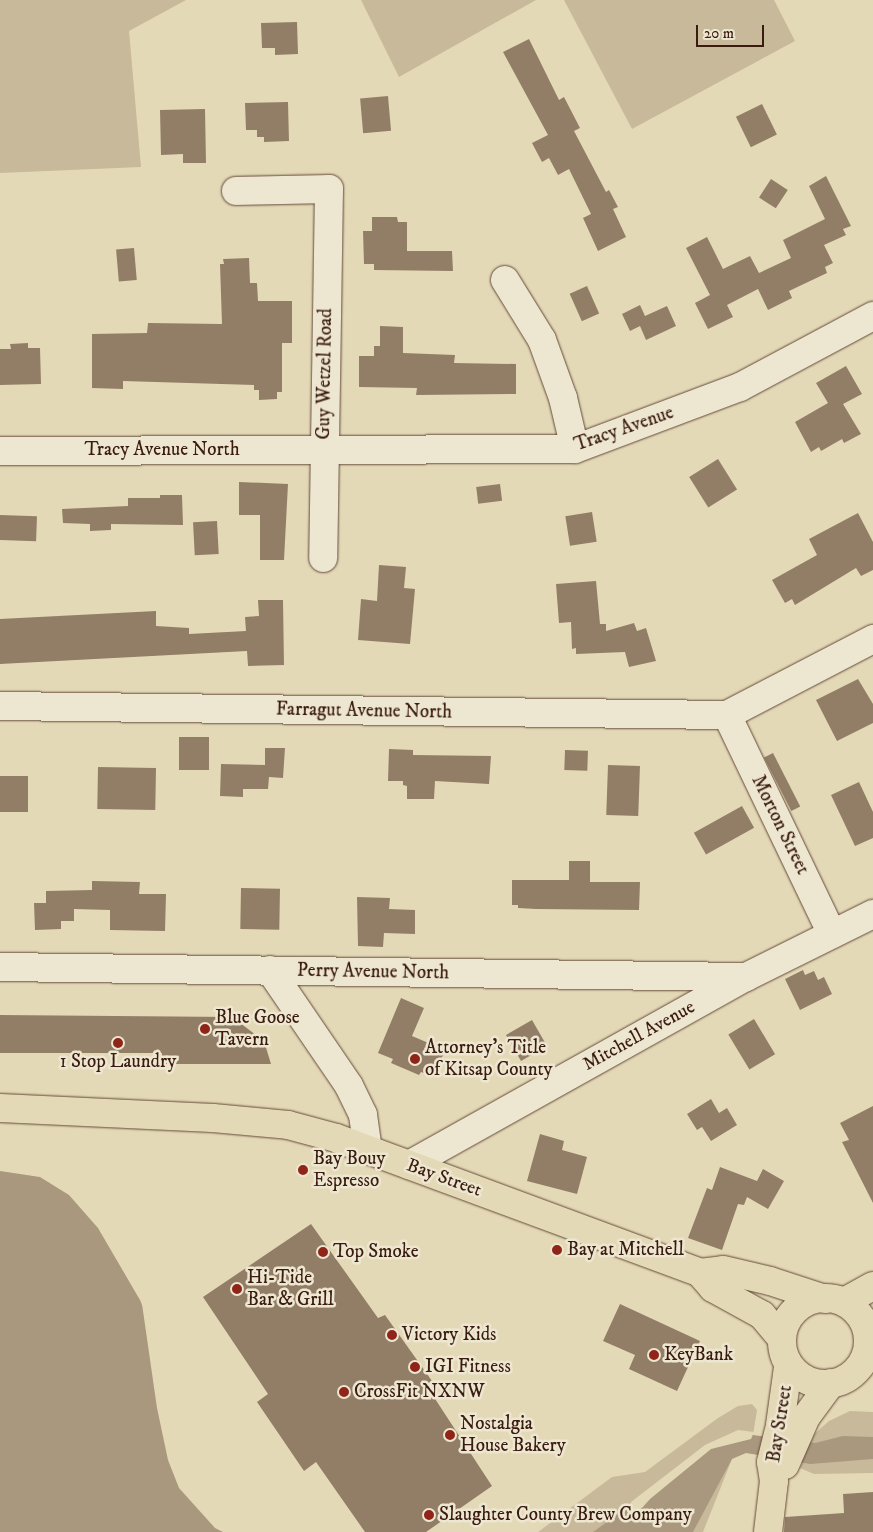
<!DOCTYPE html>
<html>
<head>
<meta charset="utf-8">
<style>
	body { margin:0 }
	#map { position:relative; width:873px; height:1532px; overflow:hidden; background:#e4d9b7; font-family:"IM FELL DW Pica",serif }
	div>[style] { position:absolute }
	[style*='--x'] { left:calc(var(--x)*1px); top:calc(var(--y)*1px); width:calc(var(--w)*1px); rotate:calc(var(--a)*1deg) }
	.green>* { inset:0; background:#c7b99a }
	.water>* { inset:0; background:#aa987e }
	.pier>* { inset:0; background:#e4d9b7 }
	.building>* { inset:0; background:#927e66; transform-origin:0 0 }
	.roads { filter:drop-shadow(0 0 1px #644a39) drop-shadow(0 0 1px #644a39) }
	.minor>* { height:28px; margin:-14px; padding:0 14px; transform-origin:14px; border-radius:14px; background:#ede6d0 }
	.major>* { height:28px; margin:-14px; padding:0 14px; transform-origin:14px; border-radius:14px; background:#e4d9b7 }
	.major>.ring { margin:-14px; padding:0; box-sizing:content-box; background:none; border:28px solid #e4d9b7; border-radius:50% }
	.dots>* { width:14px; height:14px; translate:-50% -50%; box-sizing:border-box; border:2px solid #ede6d0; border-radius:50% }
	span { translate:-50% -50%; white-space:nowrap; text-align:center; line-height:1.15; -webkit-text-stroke:5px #ede6d0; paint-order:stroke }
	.street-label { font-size:19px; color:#3a1b0f }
	.poi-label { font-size:19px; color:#3a1b0f }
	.left { translate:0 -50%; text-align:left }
	.scale { position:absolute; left:696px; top:25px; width:68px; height:22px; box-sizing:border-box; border:2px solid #3a1b0f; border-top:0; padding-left:6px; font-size:15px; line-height:18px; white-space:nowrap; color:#3a1b0f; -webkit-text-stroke:4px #ede6d0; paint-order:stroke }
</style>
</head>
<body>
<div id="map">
	<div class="green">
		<i style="clip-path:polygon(0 0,186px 0,129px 31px,141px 167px,0 173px)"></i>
		<i style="clip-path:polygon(361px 0,536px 0,399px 77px)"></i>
		<i style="clip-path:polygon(564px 0,774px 0,795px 41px,632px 129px)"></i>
		<i style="clip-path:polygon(752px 1404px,757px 1410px,753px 1435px,738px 1433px,622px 1532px,538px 1532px,612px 1477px,645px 1472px,718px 1418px,738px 1406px)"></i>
		<i style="clip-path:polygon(850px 1411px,873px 1412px,873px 1473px,814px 1474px,800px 1468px,812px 1436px,829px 1421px)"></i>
		<i style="clip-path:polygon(732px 1459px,703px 1532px,657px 1532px)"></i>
	</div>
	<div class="water">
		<i style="clip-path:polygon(0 1171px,40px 1177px,69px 1195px,98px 1228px,140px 1300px,156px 1339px,187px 1482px,225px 1523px,240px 1532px,0 1532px)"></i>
		<i style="clip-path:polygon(738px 1433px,815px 1443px,843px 1436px,873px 1437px,873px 1459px,810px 1464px,746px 1453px,732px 1459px,693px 1532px,593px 1532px,678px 1471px,707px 1447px)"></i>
	</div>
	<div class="pier">
		<i style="clip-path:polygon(141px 1297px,158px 1338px,189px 1480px,227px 1521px,242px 1532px,223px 1532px,215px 1528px,179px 1488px,168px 1460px,157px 1408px)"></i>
		<i style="clip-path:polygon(738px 1430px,754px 1432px,751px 1439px,711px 1449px,650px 1499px,632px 1519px,631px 1502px,705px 1445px)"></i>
	</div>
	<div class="building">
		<i style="clip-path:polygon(297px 22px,298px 54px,275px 55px,275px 48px,262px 48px,261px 23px)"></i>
		<i style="clip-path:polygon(529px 39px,559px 100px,564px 97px,580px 128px,574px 131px,606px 192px,609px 190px,618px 207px,613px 209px,626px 237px,598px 251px,583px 218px,591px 214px,569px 169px,558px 175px,549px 158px,542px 162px,532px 143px,548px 135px,503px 52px)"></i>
		<i style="left:388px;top:96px;width:35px;height:28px;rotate:85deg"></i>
		<i style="clip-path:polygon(288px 102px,289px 141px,264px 142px,264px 137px,257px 137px,257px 130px,246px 130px,245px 103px)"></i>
		<i style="left:762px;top:104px;width:34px;height:29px;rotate:64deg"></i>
		<i style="clip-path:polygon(205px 109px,206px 163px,183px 163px,183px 154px,161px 155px,160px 110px)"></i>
		<i style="clip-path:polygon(826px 176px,851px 226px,843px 229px,846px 235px,824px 245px,833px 263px,825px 267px,827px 273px,789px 291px,792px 298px,768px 310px,758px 289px,727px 305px,733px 317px,708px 329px,695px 303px,710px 295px,686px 248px,707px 237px,723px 269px,750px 256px,759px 273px,791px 258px,783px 240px,825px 219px,809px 186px)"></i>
		<i style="left:771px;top:179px;width:20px;height:22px;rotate:33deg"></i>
		<i style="clip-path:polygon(372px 217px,397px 217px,398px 222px,407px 222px,407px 251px,452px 251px,453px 271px,374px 270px,374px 264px,364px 264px,363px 231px,372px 231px)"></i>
		<i style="left:134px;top:248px;width:32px;height:18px;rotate:85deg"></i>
		<i style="clip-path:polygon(249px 258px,250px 283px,257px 283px,258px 301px,292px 301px,292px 343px,282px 343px,282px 392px,277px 392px,277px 399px,259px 400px,259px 390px,254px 390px,254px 385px,123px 381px,123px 389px,92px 388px,92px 334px,147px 333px,148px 323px,222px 324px,220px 264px,224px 264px,223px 259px)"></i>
		<i style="left:587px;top:286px;width:30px;height:19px;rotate:66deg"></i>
		<i style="clip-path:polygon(640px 305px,645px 316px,667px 306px,676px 326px,646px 340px,640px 326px,630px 331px,622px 314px)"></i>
		<i style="clip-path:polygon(380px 326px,403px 327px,403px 353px,455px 355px,454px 363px,516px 364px,516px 394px,416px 395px,417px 388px,359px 387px,359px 356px,374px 356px,374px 346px,380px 346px)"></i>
		<i style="clip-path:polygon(28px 343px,28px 348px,40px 348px,41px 384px,0 385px,0 349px,11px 349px,10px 344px)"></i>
		<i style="clip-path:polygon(846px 366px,862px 394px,843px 404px,861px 434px,844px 443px,842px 439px,821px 451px,819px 447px,811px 452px,795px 422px,828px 403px,816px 383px)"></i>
		<i style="left:718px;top:459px;width:36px;height:34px;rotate:58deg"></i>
		<i style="clip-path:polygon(239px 482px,288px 484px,284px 560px,260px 560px,260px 515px,239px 515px)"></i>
		<i style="left:500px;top:484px;width:17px;height:24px;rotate:83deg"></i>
		<i style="clip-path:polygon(160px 495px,182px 495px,183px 525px,111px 524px,111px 530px,90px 531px,90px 524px,63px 523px,62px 509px,128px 506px,128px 498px,160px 498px)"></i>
		<i style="left:592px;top:512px;width:30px;height:27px;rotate:81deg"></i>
		<i style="clip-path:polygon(858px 513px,873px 542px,873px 570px,861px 576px,856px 568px,795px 605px,792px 599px,785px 603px,772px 580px,817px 555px,809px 539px)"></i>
		<i style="left:0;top:515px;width:37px;height:25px;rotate:2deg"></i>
		<i style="left:217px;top:521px;width:33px;height:24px;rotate:87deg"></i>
		<i style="clip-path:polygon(379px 565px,406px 567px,404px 588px,415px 589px,410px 644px,358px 640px,361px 599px,377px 601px)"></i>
		<i style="clip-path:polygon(596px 581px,600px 624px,606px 624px,606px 631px,634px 623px,637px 631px,646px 628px,656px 661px,629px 667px,625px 652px,576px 654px,576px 648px,572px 649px,571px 622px,559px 623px,556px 584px)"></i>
		<i style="clip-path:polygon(258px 600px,283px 600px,284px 665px,248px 666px,247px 651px,0 664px,0 619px,156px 611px,156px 626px,189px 628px,189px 634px,246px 631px,245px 617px,259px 616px)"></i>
		<i style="clip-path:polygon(858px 679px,873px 704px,873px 723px,837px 741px,816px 700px)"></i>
		<i style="left:179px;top:737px;width:30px;height:33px"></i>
		<i style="clip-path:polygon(265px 748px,285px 748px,283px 778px,269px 777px,268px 789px,243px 789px,243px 797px,220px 796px,221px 764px,265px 765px)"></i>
		<i style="clip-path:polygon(389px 749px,413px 750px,413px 755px,491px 756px,489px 784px,435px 781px,434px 799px,407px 799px,407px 786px,403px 785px,403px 781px,388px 781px)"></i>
		<i style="left:565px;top:750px;width:23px;height:20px;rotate:2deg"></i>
		<i style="left:773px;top:753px;width:60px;height:10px;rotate:63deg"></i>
		<i style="left:608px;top:765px;width:32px;height:50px;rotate:2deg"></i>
		<i style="left:98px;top:767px;width:58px;height:42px;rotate:1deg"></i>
		<i style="left:0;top:776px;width:28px;height:36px"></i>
		<i style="clip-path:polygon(859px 782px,873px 812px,873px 838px,855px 846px,831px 795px)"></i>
		<i style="left:742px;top:806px;width:25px;height:55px;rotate:61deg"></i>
		<i style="clip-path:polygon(569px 861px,590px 861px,590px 882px,640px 882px,639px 910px,536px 909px,518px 908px,518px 905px,512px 905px,512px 880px,569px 880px)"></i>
		<i style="clip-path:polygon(92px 881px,140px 882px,139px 894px,166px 894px,165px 931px,110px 930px,110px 910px,74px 909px,74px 921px,61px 921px,61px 929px,35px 930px,34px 903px,46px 903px,46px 891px,92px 890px)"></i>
		<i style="left:241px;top:888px;width:39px;height:41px;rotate:1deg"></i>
		<i style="clip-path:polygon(357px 897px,390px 898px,389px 909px,415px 910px,415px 934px,384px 933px,383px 947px,358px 946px)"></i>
		<i style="clip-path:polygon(803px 970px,805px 975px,814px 971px,818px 980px,824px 977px,832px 994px,800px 1010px,785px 979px)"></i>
		<i style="clip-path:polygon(401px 998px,424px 1008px,412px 1036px,445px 1050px,434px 1077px,421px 1072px,419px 1075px,391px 1063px,393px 1059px,378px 1053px)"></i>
		<i style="clip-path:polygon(0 1015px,232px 1017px,264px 1041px,271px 1064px,162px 1064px,162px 1053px,0 1053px)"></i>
		<i style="left:754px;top:1019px;width:41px;height:30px;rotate:59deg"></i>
		<i style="left:532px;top:1020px;width:30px;height:30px;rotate:60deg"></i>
		<i style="clip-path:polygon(711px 1099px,719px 1113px,727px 1108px,737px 1125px,711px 1141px,702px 1127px,697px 1130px,687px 1114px)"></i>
		<i style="clip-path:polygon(873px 1106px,873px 1203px,842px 1142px,849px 1140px,840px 1123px)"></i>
		<i style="clip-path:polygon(540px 1134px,564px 1141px,562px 1150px,587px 1157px,577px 1194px,527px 1181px)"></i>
		<i style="clip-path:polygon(720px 1167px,757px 1181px,763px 1169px,784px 1181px,768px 1209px,747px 1197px,744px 1205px,738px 1204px,722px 1250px,688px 1238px,707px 1188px,712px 1190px)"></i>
		<i style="clip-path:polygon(311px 1224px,378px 1318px,385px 1315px,432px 1381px,426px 1385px,492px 1486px,426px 1532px,365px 1532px,316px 1462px,304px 1471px,257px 1402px,268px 1394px,203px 1297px)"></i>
		<i style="clip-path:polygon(620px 1304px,700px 1341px,677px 1391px,629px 1369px,635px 1355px,603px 1341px)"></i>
		<i style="clip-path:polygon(873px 1492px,873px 1532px,784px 1532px,785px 1517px,844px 1513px,843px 1494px)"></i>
	</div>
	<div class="roads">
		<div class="minor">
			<i style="--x:236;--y:191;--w:93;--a:-1.2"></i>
			<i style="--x:329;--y:189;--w:369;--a:90.9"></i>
			<i style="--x:505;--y:280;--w:70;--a:58.3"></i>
			<i style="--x:542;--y:340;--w:62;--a:70.1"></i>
			<i style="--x:563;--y:398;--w:52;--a:76.8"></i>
			<i style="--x:0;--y:451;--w:575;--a:-0.2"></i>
			<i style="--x:575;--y:449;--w:176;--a:-20.6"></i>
			<i style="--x:740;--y:387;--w:151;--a:-28.1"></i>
			<i style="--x:0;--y:706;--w:727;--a:0.71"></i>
			<i style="--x:727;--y:715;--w:165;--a:-27.5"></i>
			<i style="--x:727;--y:715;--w:243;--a:64.4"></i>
			<i style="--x:0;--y:967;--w:746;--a:0.77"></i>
			<i style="--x:270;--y:970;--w:140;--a:55.7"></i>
			<i style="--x:349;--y:1086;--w:32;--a:64"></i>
			<i style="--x:363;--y:1115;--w:35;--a:82"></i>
			<i style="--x:409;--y:1165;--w:386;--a:-29.2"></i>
			<i style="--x:746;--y:977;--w:142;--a:-26.4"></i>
		</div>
		<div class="major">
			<i style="--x:0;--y:1108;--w:213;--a:2.7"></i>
			<i style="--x:213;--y:1118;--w:75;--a:5.3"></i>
			<i style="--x:288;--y:1125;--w:50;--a:15.2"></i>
			<i style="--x:336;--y:1138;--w:388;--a:20.3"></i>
			<i style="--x:700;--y:1273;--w:23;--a:-7"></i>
			<i style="--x:723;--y:1270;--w:48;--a:13.2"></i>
			<i style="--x:770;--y:1281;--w:58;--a:18.1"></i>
			<i style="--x:700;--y:1273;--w:20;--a:49"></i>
			<i style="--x:713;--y:1288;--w:56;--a:28.9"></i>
			<i style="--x:762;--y:1315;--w:30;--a:50"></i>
			<i class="ring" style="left:782px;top:1298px;width:58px;height:58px"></i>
			<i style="--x:844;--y:1302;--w:33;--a:-29"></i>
			<i style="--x:785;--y:1465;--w:52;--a:-66.4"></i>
			<i style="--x:806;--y:1417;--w:42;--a:-53.7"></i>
			<i style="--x:768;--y:1532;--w:51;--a:-83.3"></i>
			<i style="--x:774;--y:1481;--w:19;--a:-99"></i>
			<i style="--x:771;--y:1462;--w:38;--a:-76"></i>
			<i style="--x:780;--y:1425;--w:59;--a:-82.1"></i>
		</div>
	</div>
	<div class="dots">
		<i style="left:205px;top:1029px;background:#8f2418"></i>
		<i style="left:118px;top:1043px;background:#8f2418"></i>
		<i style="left:415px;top:1059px;background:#8f2418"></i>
		<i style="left:303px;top:1170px;background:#8f2418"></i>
		<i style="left:557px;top:1250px;background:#8f2418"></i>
		<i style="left:323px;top:1252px;background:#8f2418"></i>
		<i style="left:237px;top:1289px;background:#8f2418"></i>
		<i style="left:392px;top:1335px;background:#8f2418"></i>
		<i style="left:654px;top:1355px;background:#8f2418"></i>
		<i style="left:415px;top:1367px;background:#8f2418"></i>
		<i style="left:344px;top:1392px;background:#8f2418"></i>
		<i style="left:450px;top:1435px;background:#8f2418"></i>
		<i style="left:429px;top:1515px;background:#8f2418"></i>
	</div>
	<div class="street-label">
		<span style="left:325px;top:374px;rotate:-89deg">Guy Wetzel Road</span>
		<span style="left:624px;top:429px;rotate:-19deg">Tracy Avenue</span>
		<span style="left:162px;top:450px">Tracy Avenue North</span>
		<span style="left:364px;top:711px;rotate:1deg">Farragut Avenue North</span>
		<span style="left:780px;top:825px;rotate:64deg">Morton Street</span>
		<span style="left:373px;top:972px;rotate:1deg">Perry Avenue North</span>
		<span style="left:639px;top:1036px;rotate:-29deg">Mitchell Avenue</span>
		<span style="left:444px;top:1178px;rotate:20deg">Bay Street</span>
		<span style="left:780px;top:1424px;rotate:-81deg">Bay Street</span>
	</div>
	<div class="poi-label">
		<span class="left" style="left:215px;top:1029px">Blue Goose<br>Tavern</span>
		<span class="left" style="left:425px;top:1059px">Attorney's Title<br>of Kitsap County</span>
		<span style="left:118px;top:1062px">1 Stop Laundry</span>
		<span class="left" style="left:313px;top:1170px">Bay Bouy<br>Espresso</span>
		<span class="left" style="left:567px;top:1250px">Bay at Mitchell</span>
		<span class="left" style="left:333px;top:1252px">Top Smoke</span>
		<span class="left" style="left:247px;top:1289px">Hi-Tide<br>Bar &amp; Grill</span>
		<span class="left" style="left:402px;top:1335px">Victory Kids</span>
		<span class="left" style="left:664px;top:1355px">KeyBank</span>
		<span class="left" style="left:425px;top:1367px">IGI Fitness</span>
		<span class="left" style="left:354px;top:1392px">CrossFit NXNW</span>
		<span class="left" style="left:460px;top:1435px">Nostalgia<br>House Bakery</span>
		<span class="left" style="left:439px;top:1515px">Slaughter County Brew Company</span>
	</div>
	<div class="scale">20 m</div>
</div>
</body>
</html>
